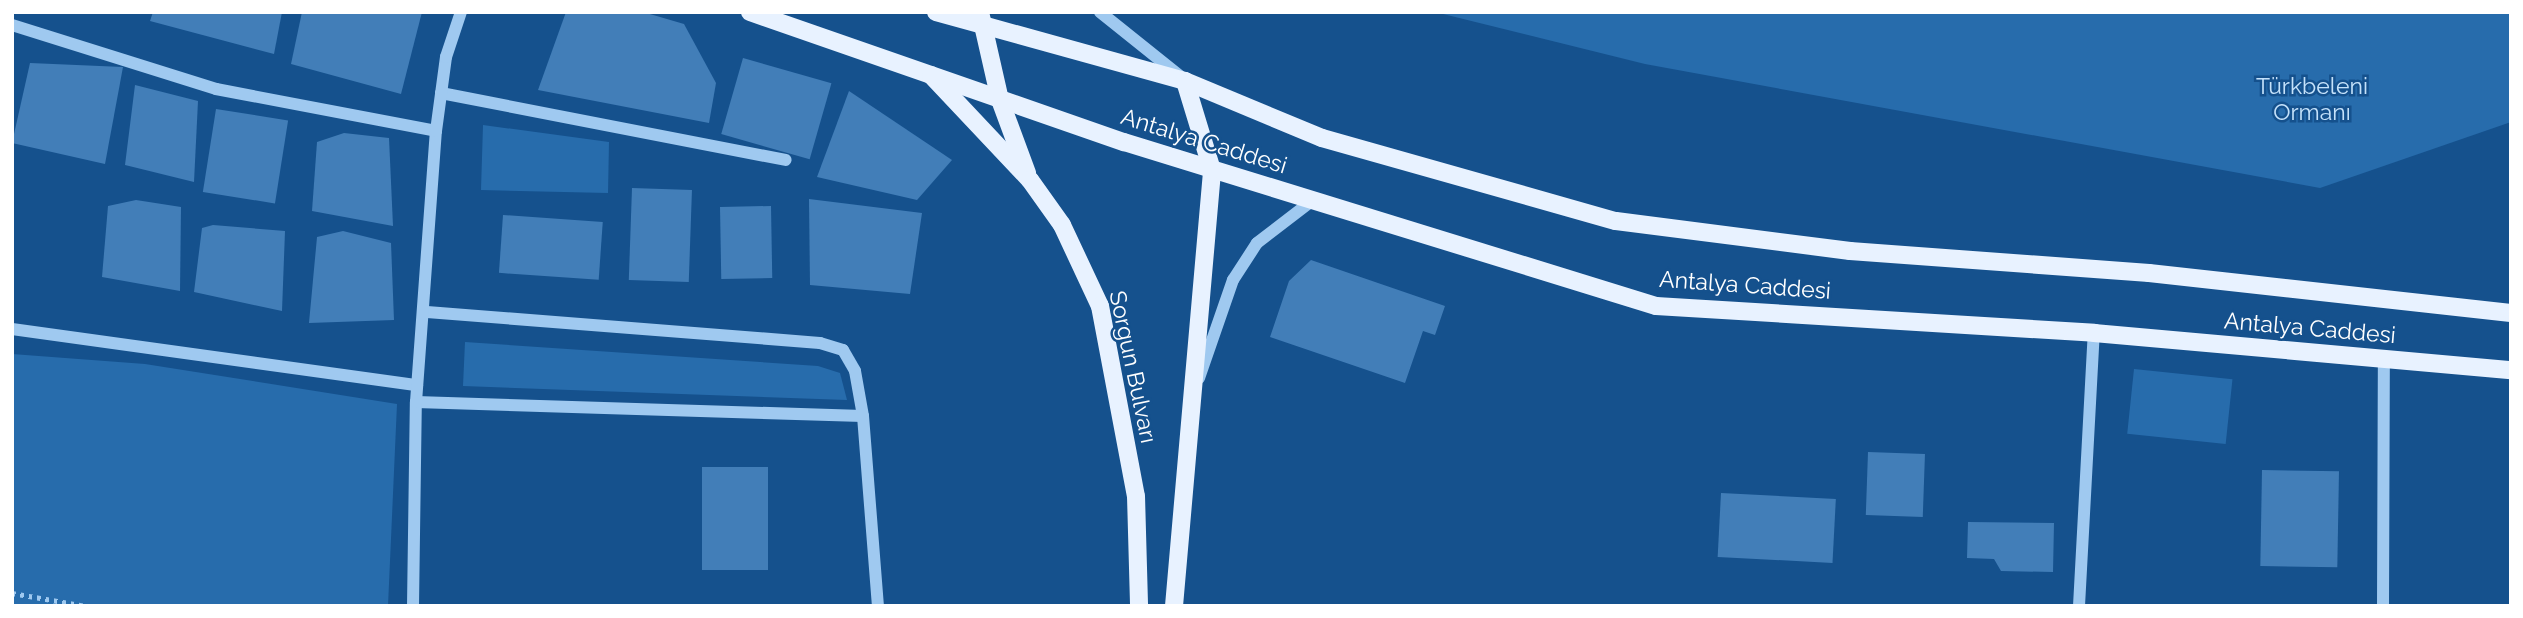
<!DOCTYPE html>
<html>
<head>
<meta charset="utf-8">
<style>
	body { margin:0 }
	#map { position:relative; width:2523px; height:618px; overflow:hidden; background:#15518d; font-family:Raleway,sans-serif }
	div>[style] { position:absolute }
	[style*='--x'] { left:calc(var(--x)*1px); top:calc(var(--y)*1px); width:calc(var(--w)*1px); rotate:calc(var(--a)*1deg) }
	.green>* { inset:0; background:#276cac; transform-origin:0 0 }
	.building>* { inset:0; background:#427eb8; transform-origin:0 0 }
	.path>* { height:4.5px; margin-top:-2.25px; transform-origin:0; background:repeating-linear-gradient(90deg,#9fc9f0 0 3.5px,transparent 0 8.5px) }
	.minor>* { height:12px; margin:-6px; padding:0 6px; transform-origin:6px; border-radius:6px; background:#9fc9f0 }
	.major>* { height:18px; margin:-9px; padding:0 9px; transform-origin:9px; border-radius:9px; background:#e8f2ff }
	span { translate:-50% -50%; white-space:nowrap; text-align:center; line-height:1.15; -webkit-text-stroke:5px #15518d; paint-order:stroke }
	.park-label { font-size:23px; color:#c5e2fb }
	.street-label { font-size:23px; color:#fff }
	.frame { position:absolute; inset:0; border:14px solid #fff; pointer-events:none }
</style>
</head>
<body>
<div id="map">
	<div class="green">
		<i style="clip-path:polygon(1435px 12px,2511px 12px,2511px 122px,2320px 188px,1645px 64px)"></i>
		<i style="clip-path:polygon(483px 125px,609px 142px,608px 193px,481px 190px)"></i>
		<i style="clip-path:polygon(465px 342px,818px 366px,840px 373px,847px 400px,463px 386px)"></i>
		<i style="clip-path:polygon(12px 354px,145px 364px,397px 404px,388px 606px,12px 606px)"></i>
		<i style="left:2134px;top:369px;width:99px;height:65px;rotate:6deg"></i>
	</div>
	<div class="building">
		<i style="clip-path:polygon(153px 12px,282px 12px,274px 54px,150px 21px)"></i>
		<i style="clip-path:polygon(302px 12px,422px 12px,401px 94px,291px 64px)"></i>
		<i style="clip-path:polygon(566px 12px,643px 12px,684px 24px,716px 83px,709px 123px,538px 90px)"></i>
		<i style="left:743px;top:58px;width:92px;height:79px;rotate:16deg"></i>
		<i style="clip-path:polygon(30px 63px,123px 67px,105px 164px,12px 143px)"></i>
		<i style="clip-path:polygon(135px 85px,198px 101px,194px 182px,125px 165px)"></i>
		<i style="clip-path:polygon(849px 91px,952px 160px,917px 200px,817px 177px)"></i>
		<i style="left:216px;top:109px;width:73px;height:84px;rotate:9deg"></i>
		<i style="clip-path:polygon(344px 133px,389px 138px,393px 226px,312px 211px,317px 142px)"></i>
		<i style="left:632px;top:188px;width:60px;height:92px;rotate:2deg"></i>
		<i style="clip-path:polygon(809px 199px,922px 213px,910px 294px,810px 285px)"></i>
		<i style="clip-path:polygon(136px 200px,181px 207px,180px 291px,102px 277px,108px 206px)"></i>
		<i style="left:771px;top:206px;width:72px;height:51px;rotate:89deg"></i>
		<i style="left:503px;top:215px;width:100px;height:58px;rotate:4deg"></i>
		<i style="clip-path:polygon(213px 225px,285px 231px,282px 311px,194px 292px,202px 228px)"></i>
		<i style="clip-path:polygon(343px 231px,391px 243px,394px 320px,309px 323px,317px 237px)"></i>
		<i style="clip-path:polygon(1311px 260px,1445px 306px,1435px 335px,1423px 331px,1405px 383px,1270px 337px,1289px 281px)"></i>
		<i style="left:1868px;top:452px;width:57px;height:63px;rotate:2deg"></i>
		<i style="left:702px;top:467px;width:66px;height:103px"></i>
		<i style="left:2262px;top:470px;width:77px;height:96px;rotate:1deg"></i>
		<i style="left:1721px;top:493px;width:115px;height:64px;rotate:3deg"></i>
		<i style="clip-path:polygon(1968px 522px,2054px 523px,2053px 572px,2001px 571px,1994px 559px,1967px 558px)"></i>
	</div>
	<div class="path">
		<i style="--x:12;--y:593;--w:75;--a:10"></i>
	</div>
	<div class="minor">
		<i style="--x:1100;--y:12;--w:102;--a:38.7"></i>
		<i style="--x:12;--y:25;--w:214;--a:17.4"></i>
		<i style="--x:216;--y:89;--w:224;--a:10.8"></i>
		<i style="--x:441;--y:93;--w:351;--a:11"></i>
		<i style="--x:427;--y:312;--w:394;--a:4.5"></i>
		<i style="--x:820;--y:343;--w:24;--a:17"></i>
		<i style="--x:843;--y:350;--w:24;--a:60"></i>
		<i style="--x:855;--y:371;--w:46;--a:79.9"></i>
		<i style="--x:863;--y:416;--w:191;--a:85.5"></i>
		<i style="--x:12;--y:329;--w:409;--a:7.9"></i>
		<i style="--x:1199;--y:378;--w:104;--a:-70.9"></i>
		<i style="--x:1233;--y:280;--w:44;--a:-57"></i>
		<i style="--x:1257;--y:243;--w:71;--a:-37.5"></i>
		<i style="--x:416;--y:402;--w:447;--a:1.8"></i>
		<i style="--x:413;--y:606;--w:204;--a:-89.2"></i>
		<i style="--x:416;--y:402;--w:272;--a:-85.8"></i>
		<i style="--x:436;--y:131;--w:75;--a:-82.3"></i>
		<i style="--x:446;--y:57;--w:47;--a:-71.6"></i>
		<i style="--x:2079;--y:606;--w:273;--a:-86.9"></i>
		<i style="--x:2383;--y:606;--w:247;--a:-89.8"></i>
	</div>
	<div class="major">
		<i style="--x:750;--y:12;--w:396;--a:19.2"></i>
		<i style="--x:1124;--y:142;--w:557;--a:17.13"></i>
		<i style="--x:1656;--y:306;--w:439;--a:3.5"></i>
		<i style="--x:2094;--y:333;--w:419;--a:5.1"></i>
		<i style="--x:936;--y:12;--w:258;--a:15.5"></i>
		<i style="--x:1185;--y:81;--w:148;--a:22.6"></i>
		<i style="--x:1322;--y:138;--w:305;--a:15.8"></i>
		<i style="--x:1616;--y:221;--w:236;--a:7.3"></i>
		<i style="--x:1850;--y:251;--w:300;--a:4.2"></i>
		<i style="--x:2149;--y:273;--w:364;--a:6.3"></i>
		<i style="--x:980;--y:12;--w:90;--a:77.2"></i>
		<i style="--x:1000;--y:100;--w:78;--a:69.7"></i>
		<i style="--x:931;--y:75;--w:144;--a:46.7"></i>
		<i style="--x:1030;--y:180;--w:55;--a:54.6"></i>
		<i style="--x:1062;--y:225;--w:89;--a:64.9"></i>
		<i style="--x:1100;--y:306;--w:193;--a:79.3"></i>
		<i style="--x:1136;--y:496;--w:110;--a:88.4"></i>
		<i style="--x:1174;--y:606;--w:438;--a:-85"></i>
		<i style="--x:1212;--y:170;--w:93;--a:-106.9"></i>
	</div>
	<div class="park-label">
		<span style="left:2312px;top:99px">Türkbeleni<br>Ormanı</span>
	</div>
	<div class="street-label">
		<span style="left:1204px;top:141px;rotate:17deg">Antalya Caddesi</span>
		<span style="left:1745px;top:285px;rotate:4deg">Antalya Caddesi</span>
		<span style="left:2310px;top:328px;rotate:5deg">Antalya Caddesi</span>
		<span style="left:1133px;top:367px;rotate:78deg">Sorgun Bulvarı</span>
	</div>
	<div class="frame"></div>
</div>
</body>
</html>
